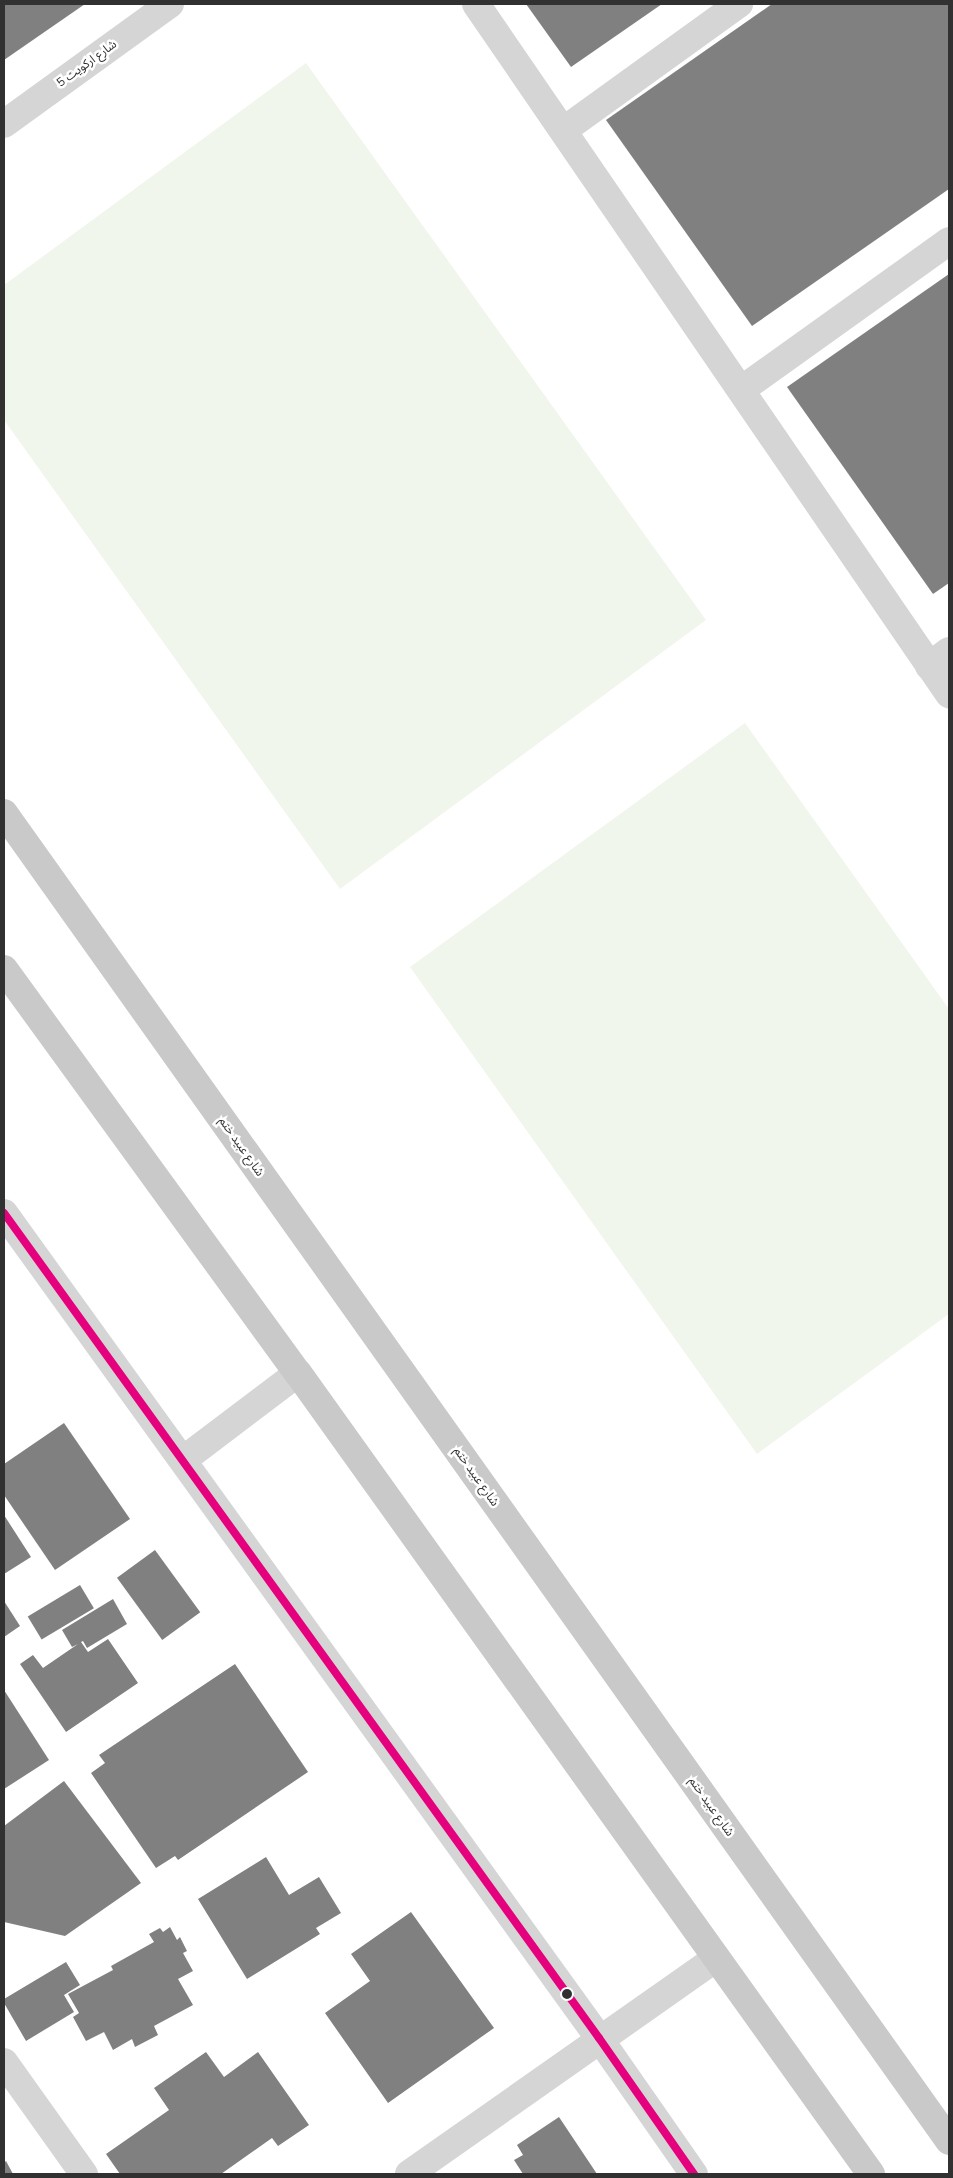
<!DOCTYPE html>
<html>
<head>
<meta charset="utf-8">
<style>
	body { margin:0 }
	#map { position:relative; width:953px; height:2178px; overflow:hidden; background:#fff; font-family:"Nunito Sans","Noto Sans Arabic",sans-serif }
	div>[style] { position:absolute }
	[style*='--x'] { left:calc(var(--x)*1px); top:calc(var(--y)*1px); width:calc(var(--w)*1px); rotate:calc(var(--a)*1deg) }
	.green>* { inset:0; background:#f1f6ed }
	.building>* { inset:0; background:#808080; transform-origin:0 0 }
	.minor>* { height:28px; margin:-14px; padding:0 14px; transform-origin:14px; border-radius:14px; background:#d5d5d5 }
	.major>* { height:28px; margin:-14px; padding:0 14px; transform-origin:14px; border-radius:14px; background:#c9c9c9 }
	.bus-1>* { height:8px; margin:-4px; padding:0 4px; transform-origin:4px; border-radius:4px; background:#e5007d }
	.dots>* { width:14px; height:14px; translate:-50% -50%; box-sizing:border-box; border:2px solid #fff; border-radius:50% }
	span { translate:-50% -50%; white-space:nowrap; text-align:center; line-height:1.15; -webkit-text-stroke:5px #fff; paint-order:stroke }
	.street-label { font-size:12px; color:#313131 }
	.frame { position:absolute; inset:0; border:5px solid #313131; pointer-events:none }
</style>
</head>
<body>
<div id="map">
	<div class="green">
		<i style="clip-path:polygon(306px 63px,706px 620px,340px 889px,4px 420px,4px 285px)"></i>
		<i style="clip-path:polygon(745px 723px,949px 1009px,949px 1314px,757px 1454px,410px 967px)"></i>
	</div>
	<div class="building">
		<i style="clip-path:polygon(4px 4px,85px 4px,4px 60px)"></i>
		<i style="clip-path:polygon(526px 4px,662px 4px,571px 67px)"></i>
		<i style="clip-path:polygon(772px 4px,949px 4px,949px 189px,752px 326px,606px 120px)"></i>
		<i style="clip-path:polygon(949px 274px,949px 583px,933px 594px,787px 387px)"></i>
		<i style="clip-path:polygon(64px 1423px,130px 1519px,55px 1570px,4px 1495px,4px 1464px)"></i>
		<i style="clip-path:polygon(4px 1515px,31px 1557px,4px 1574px)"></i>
		<i style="left:155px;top:1550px;width:77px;height:47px;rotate:54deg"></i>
		<i style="left:80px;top:1585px;width:27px;height:61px;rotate:59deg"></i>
		<i style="clip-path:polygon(113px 1599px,127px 1624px,87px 1648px,83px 1641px,81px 1642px,88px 1652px,108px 1639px,138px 1683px,66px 1732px,20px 1664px,33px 1655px,43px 1668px,78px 1644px,72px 1647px,62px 1630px)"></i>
		<i style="clip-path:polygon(4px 1601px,20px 1626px,4px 1637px)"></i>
		<i style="clip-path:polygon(235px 1664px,308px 1772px,178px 1860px,175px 1856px,156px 1868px,91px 1773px,105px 1763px,99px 1755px)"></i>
		<i style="clip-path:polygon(4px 1690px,49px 1760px,4px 1789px)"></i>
		<i style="clip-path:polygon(64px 1781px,141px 1883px,65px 1936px,4px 1922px,4px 1826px)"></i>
		<i style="clip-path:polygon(266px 1857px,289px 1895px,319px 1877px,341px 1913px,316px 1928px,320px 1934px,247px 1979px,198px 1899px)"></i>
		<i style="clip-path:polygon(411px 1912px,494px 2028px,388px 2103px,325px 2013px,370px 1981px,351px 1954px)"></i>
		<i style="clip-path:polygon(170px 1927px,177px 1940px,180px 1937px,187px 1951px,183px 1953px,193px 1971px,178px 1979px,193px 2005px,154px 2026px,158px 2035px,135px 2047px,132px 2039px,113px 2050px,104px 2032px,86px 2041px,73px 2017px,79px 2013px,68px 1994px,113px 1970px,111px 1966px,154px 1942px,149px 1934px,160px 1928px,163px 1932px)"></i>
		<i style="clip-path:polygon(66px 1962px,80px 1985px,64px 1995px,74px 2012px,26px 2041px,4px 2003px,4px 1999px)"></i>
		<i style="clip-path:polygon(206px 2052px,224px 2077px,258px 2052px,309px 2125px,278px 2146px,272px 2138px,221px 2174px,120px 2174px,106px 2154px,169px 2110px,154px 2088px)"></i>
		<i style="clip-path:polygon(559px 2117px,597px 2174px,523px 2174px,514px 2160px,523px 2155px,517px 2145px)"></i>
		<i style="clip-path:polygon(6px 2161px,13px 2174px,4px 2174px,4px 2163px)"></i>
	</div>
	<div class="minor">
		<i style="--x:476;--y:4;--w:837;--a:55.57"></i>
		<i style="--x:4;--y:124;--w:205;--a:-35.9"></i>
		<i style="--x:564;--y:130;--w:216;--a:-35.8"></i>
		<i style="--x:741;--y:390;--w:256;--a:-35.6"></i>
		<i style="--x:929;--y:666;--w:25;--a:-37"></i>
		<i style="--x:4;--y:1213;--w:1017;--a:54.2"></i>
		<i style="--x:599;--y:2038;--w:166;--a:55.1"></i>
		<i style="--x:183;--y:1460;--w:144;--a:-37.1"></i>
		<i style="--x:4;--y:2062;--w:138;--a:54.5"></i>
		<i style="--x:409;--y:2174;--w:375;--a:-35.1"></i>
	</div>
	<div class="major">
		<i style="--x:4;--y:813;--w:1630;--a:54.56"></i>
		<i style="--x:4;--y:969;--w:500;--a:54"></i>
		<i style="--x:298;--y:1373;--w:985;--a:54.42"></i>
	</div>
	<div class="bus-1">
		<i style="--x:4;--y:1213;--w:1017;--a:54.2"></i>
		<i style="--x:599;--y:2038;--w:166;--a:55.1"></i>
	</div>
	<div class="dots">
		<i style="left:567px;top:1994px;background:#313131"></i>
	</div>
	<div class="street-label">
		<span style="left:87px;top:64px;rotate:-36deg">شارع اركويت 5</span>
		<span style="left:241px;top:1147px;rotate:55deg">شارع عبيد ختم</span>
		<span style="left:476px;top:1477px;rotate:55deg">شارع عبيد ختم</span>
		<span style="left:711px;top:1807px;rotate:55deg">شارع عبيد ختم</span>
	</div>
	<div class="frame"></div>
</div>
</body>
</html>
